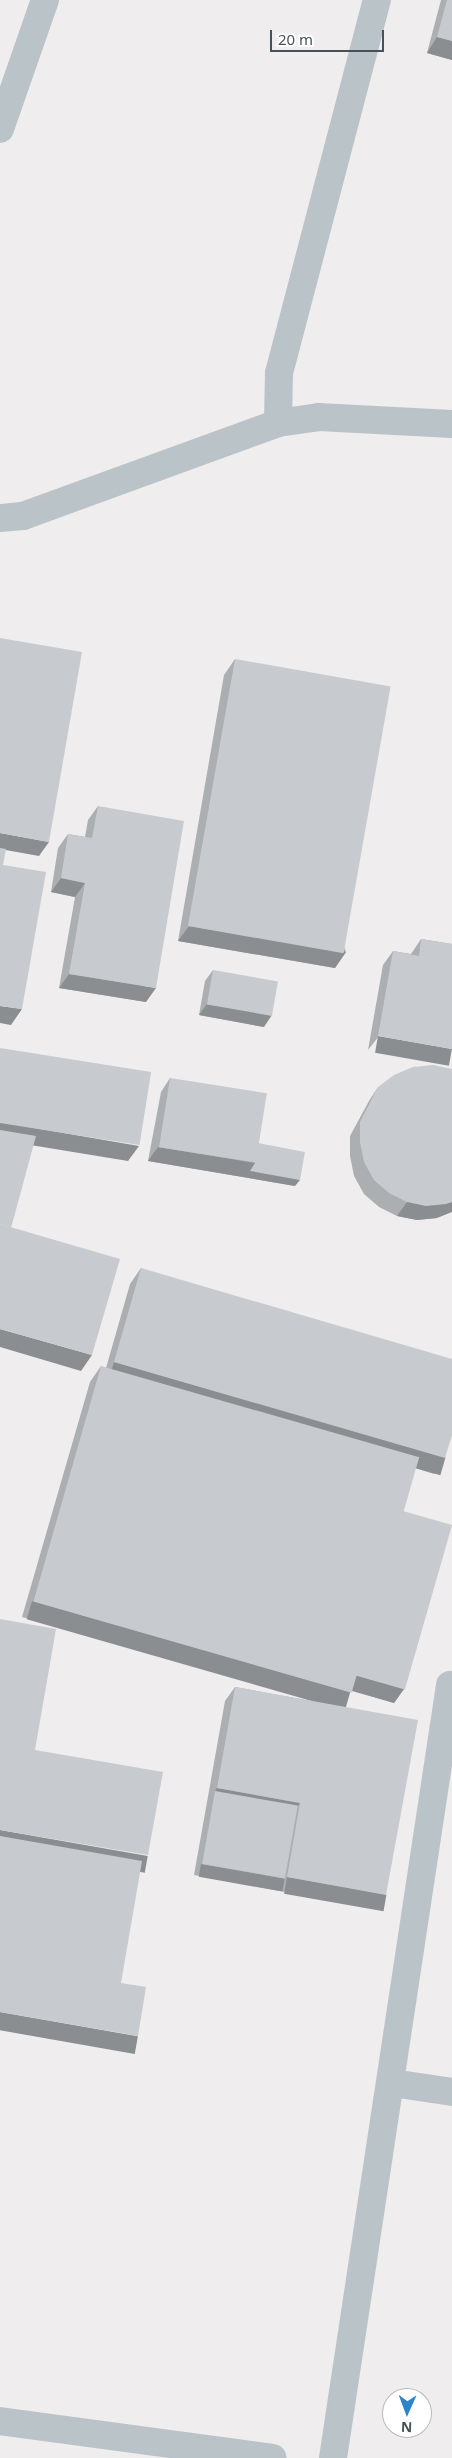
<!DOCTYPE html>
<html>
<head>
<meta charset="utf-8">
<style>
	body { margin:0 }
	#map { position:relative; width:452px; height:2458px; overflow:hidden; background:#efeded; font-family:"Noto Sans",sans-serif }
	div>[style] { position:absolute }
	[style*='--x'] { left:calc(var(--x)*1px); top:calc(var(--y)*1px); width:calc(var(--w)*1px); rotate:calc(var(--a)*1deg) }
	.minor>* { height:28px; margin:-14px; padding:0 14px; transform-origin:14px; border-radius:14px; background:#bac3c8 }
	.wall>* { inset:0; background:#abafb2 }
	.shaded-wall>* { inset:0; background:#8b8e91; transform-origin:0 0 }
	.building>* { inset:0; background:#c7cbcf; transform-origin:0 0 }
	span { translate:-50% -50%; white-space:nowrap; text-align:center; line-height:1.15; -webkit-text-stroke:5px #fff; paint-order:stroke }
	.north { position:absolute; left:382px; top:2388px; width:50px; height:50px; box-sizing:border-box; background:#fff; border:1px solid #b5babc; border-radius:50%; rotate:182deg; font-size:14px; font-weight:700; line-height:20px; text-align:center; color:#475258 }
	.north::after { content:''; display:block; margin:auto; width:18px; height:22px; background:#2c84ca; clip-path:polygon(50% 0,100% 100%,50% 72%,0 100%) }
	.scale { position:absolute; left:270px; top:30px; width:114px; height:22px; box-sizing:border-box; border:2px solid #475258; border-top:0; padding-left:6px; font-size:15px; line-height:18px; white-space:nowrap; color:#475258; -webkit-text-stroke:4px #fff; paint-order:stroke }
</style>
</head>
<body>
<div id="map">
	<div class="minor">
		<i style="--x:0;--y:129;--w:137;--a:-70.8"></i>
		<i style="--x:278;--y:423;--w:50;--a:-88.9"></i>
		<i style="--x:279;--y:373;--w:386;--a:-75.3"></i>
		<i style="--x:0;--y:518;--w:23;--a:-5"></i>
		<i style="--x:23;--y:516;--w:271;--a:-20"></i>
		<i style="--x:278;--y:423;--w:41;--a:-8.3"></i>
		<i style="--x:319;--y:417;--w:133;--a:3"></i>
		<i style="--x:392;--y:2083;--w:61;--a:8.5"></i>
		<i style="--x:0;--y:2421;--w:275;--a:7.7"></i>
		<i style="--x:333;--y:2458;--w:782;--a:-81.39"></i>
	</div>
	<div class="wall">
		<i style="clip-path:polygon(441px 0,452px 0,452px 60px,427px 53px)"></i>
		<i style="clip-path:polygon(235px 659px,346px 952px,335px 968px,178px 941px,224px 675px)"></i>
		<i style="clip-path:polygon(98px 806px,146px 1002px,59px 988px,75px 897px,51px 892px,58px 848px,68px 834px,85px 837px,88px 820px)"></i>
		<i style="clip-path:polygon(421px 939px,452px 944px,368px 1050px,383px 965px,393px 951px,411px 954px)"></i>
		<i style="clip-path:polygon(213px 970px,264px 1027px,199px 1015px,205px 981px)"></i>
		<i style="clip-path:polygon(170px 1078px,258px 1143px,295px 1186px,148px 1161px,161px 1092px)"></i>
		<i style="clip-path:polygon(378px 1087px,437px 1218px,417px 1220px,397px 1216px,379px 1207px,364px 1194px,354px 1176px,350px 1156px,350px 1136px,369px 1101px)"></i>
		<i style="clip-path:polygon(141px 1268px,445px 1458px,434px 1474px,415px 1468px,403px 1511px,404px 1689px,394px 1703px,351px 1690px,340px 1706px,386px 1895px,377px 1909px,194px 1875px,225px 1701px,235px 1687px,322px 1703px,22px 1617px,90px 1382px,101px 1366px,106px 1368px,130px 1284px)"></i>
	</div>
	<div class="shaded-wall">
		<i style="clip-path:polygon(437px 37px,452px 41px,452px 60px,427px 53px)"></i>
		<i style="clip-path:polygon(0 833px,49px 842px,39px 856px,0 849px)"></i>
		<i style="clip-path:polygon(61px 878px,85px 883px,75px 897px,51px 892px)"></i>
		<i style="clip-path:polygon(189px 926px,346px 952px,335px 968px,178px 941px)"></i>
		<i style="clip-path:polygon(69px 974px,156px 988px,146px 1002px,59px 988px)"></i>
		<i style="clip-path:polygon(207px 1004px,272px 1015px,264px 1027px,199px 1015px)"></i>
		<i style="clip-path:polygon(0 1006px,22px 1009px,11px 1025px,0 1023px)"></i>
		<i style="left:378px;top:1036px;width:75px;height:17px;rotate:10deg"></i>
		<i style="clip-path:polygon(0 1122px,139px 1146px,128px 1161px,0 1140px)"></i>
		<i style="clip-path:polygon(158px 1147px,255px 1163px,300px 1180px,295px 1186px,148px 1161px)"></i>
		<i style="clip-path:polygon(407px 1202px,452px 1202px,452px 1212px,437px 1218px,417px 1220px,397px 1216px)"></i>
		<i style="clip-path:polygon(0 1329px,92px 1355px,81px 1371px,0 1347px)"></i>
		<i style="left:114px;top:1362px;width:345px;height:19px;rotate:16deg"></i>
		<i style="left:32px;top:1601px;width:331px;height:19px;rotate:16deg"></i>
		<i style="clip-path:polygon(355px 1675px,404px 1689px,394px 1703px,345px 1689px)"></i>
		<i style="clip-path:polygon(217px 1788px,300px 1803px,290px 1817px,215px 1791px)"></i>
		<i style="left:0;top:1830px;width:150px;height:17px;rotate:10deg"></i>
		<i style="left:201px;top:1864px;width:85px;height:13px;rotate:10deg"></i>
		<i style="left:287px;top:1877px;width:101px;height:17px;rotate:10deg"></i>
		<i style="left:0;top:2012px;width:140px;height:18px;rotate:10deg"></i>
	</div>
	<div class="building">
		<i style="clip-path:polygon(447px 0,452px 0,452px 41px,437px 37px)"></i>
		<i style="clip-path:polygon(0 638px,82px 652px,49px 842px,0 833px)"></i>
		<i style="left:235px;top:659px;width:158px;height:271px;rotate:10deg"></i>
		<i style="clip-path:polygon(98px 806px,184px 821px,156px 988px,69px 974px,85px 883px,61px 878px,68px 834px,92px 838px)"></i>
		<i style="clip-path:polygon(0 848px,6px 849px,3px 865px,46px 872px,22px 1009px,0 1006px)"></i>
		<i style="clip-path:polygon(421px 939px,452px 944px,452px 1049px,378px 1036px,393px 951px,419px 956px)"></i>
		<i style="left:213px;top:970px;width:66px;height:35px;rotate:10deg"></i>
		<i style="left:0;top:1048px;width:153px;height:74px;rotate:9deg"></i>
		<i style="clip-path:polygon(433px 1065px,452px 1069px,452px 1202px,446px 1204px,426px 1206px,407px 1202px,389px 1193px,374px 1180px,364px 1162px,360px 1142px,360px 1122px,378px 1087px,394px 1075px,413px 1067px)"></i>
		<i style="left:170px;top:1078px;width:98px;height:70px;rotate:9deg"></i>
		<i style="clip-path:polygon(0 1130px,36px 1136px,11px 1228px,0 1224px)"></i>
		<i style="clip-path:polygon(258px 1143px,305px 1152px,300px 1180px,250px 1171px,255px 1163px)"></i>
		<i style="clip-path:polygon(0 1224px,120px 1259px,92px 1355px,0 1329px)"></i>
		<i style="clip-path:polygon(141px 1268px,452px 1359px,452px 1435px,445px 1458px,114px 1362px)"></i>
		<i style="left:101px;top:1366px;width:331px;height:245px;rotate:16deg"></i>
		<i style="left:403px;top:1511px;width:51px;height:171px;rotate:16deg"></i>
		<i style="clip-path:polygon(0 1619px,56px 1629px,35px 1750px,163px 1772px,148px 1855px,0 1830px)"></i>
		<i style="clip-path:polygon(235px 1687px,418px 1720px,386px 1895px,287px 1877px,300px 1803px,217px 1788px)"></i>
		<i style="left:215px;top:1791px;width:84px;height:74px;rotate:10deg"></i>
		<i style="clip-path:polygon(0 1836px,142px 1861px,121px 1983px,146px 1987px,138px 2036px,0 2012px)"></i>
	</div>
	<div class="north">N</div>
	<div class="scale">20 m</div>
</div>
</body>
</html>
